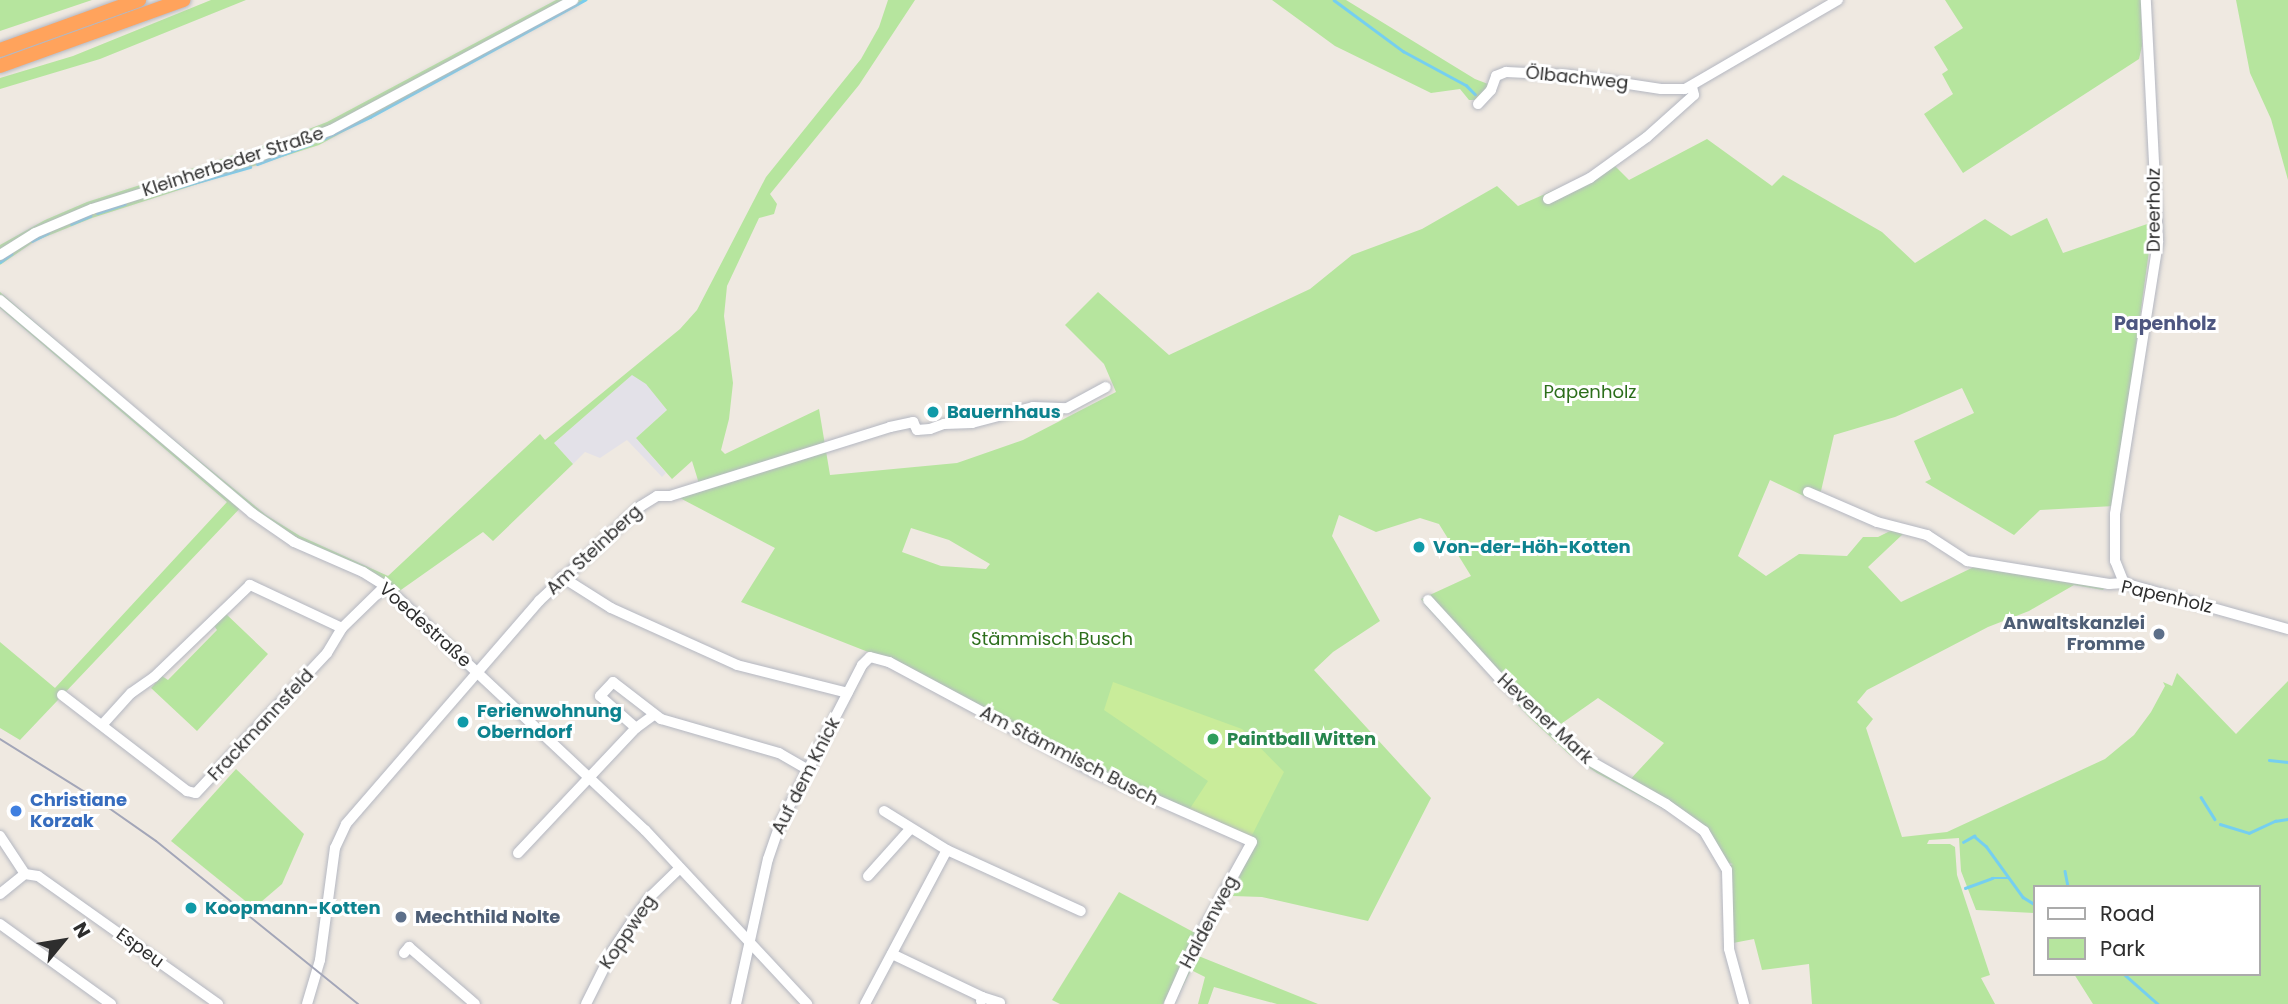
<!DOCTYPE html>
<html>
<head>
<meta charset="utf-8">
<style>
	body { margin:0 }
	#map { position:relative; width:2288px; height:1004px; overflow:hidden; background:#efe9e1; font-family:Poppins,sans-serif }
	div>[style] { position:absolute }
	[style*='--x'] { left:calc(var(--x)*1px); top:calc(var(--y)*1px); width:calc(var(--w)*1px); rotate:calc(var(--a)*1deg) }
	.industrial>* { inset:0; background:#e3e1e8 }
	.green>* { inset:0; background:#b6e59e }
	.pitch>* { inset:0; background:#c9ec9a }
	.stream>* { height:2.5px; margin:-1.25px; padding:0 1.25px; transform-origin:1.25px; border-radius:1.25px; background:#75cff0 }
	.roads { filter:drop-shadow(0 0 2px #b4b7c1) drop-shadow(0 0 2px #b4b7c1) }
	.minor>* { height:10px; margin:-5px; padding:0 5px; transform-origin:5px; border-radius:5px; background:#fff }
	.highway>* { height:14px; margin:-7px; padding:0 7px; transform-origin:7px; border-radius:7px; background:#ffa35c }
	.tram>* { height:2px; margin:-1px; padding:0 1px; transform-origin:1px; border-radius:1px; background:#a3a6b8 }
	.dots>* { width:19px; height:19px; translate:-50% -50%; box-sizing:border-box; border:4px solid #fff; border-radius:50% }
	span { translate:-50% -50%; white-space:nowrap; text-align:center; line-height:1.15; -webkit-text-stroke:6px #fff; paint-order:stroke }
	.street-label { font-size:18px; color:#2e2e2e }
	.park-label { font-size:18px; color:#2c6e1b }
	.culture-label { font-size:18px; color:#0d838f; font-weight:700 }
	.left { translate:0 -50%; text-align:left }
	.service-label { font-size:18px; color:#4e5e75; font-weight:700 }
	.right { translate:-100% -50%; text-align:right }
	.leisure-label { font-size:18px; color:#27864d; font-weight:700 }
	.shop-label { font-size:18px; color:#366cbe; font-weight:700 }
	.neighbourhood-label { font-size:19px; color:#4d5680; font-weight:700 }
	.legend { position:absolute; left:2033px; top:885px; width:228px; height:91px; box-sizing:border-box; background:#fff; border:2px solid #ababab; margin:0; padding:9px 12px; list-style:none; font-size:21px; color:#2e2e2e }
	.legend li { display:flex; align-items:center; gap:14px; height:35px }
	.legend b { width:35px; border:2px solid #ababab }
	.north { position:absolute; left:28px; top:906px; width:70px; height:70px; -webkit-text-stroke:5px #fff; paint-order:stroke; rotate:60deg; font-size:19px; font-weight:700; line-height:28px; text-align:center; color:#2e2e2e }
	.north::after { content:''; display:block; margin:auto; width:24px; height:32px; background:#2e2e2e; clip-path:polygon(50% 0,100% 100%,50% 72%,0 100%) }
</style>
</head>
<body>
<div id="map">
	<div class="industrial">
		<i style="clip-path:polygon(636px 371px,667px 410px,636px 438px,666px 473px,662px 477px,627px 440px,600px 458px,585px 452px,573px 464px,554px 443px)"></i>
	</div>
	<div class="green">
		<i style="clip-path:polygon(0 0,92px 0,0 31px)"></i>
		<i style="clip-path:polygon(211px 0,246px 0,100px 59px,0 89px,0 78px,73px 56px)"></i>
		<i style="clip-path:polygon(556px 0,588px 0,319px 145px,92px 218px,35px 241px,0 265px,0 245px,45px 220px,87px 202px,278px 141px,327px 122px)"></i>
		<i style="clip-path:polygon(evenodd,888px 0,915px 0,859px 85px,770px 194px,777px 204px,774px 214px,759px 218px,727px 286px,724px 316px,733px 383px,729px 419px,721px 450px,725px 454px,819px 409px,830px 475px,957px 463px,1023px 440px,1116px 392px,1104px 364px,1065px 325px,1098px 292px,1169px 355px,1310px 289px,1352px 255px,1422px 229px,1497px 186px,1518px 206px,1586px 176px,1609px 160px,1629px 180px,1707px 139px,1772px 186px,1783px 175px,1882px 232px,1915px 263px,1985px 219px,2011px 236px,2047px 218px,2063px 253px,2153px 222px,2114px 506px,2040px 510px,2014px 535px,1925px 482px,1931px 479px,1914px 441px,1974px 413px,1962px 388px,1895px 417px,1834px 435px,1821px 491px,1806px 497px,1770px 480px,1738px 556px,1766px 576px,1799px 554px,1847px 556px,1863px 537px,1878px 537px,1892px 530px,1903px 534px,1868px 567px,1901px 602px,1978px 565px,2106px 586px,2103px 590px,2074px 585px,2029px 611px,1988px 627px,1867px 690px,1857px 702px,1873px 719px,1866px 728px,1902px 837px,1947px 832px,2105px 759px,2134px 735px,2151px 712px,2165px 686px,2163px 682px,2172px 686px,2177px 673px,2236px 734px,2288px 681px,2288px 1004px,2093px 1004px,2074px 974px,2258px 974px,2258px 887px,2034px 887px,2034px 913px,1976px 910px,1961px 871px,1959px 838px,1929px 840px,1927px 844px,1950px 844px,1955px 847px,1957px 875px,1990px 975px,1981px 978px,1995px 1004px,1812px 1004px,1809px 964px,1762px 970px,1754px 939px,1733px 943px,1735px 965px,1723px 867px,1733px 864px,1728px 863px,1709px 833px,1597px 773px,1570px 755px,1530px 718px,1426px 606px,1421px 599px,1471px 576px,1439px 524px,1420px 518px,1376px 532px,1339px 515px,1332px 536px,1380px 621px,1333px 652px,1314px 670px,1431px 798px,1368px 921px,1262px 897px,1233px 896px,1252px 839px,1065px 755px,886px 659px,741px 602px,775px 548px,678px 497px,701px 490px,692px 461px,672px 479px,636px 438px,667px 410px,646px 384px,632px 375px,554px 443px,573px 464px,493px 541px,483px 532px,398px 592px,278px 528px,244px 504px,20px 740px,0 728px,0 642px,55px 688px,227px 502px,0 308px,0 292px,126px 401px,266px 515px,300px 536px,388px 576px,540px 434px,545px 440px,680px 329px,697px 310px,766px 177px,861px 59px,879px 27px,888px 0,911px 528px,949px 540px,990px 564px,986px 569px,941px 566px,902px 552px,911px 528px,888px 0,1598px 698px,1664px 743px,1626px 784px,1566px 745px,1558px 726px,1598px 698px)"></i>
		<i style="clip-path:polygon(1272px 0,1346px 0,1475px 79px,1488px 84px,1484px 94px,1476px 100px,1469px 100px,1460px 89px,1431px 93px,1335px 46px)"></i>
		<i style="clip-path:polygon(1945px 0,2141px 0,2142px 46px,2139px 59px,1963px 173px,1924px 114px,1953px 94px,1942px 74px,1948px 70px,1934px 47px,1963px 28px)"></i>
		<i style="clip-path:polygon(2236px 0,2288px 0,2288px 180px,2271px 119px,2250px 73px)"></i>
		<i style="clip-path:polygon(225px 613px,268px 654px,197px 731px,151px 688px,162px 676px,168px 680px,217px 630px,213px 624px)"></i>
		<i style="clip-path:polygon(236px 769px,304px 834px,282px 884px,254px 908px,171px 841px)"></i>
		<i style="clip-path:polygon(1119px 892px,1197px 934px,1163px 1004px,1060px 1004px,1052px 1000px)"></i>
		<i style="clip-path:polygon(1196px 955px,1318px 1004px,1277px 1004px,1214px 987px,1208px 1004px,1198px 1004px,1205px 977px,1191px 970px,1174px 1004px)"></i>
	</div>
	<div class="pitch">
		<i style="clip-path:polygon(1113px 682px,1242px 729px,1284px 772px,1251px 837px,1189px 810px,1208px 781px,1104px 710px)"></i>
	</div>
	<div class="stream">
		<i style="--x:1334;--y:0;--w:86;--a:36.5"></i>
		<i style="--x:1403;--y:51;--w:72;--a:28.4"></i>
		<i style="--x:1466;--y:85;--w:13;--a:45"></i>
		<i style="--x:319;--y:141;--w:56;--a:-25.2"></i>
		<i style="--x:370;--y:117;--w:245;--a:-28.6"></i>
		<i style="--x:257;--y:164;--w:58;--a:-20.3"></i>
		<i style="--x:176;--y:188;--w:77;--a:-15.8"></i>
		<i style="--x:97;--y:213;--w:29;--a:-18"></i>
		<i style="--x:71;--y:224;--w:21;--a:-23"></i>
		<i style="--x:32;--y:241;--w:18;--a:-27"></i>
		<i style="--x:0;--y:262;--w:14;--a:-36"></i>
		<i style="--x:2269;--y:760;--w:19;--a:6"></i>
		<i style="--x:2201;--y:797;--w:26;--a:58"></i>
		<i style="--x:2220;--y:824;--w:30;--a:17"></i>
		<i style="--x:2249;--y:833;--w:29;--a:-25"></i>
		<i style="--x:2275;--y:821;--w:13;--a:-9"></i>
		<i style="--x:1963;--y:842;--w:13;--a:-29"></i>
		<i style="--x:1974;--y:836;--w:16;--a:40"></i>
		<i style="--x:1986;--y:846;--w:63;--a:54"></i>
		<i style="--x:2023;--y:897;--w:13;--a:32"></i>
		<i style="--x:2065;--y:871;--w:16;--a:79"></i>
		<i style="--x:1965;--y:888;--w:29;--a:-20"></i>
		<i style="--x:1992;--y:878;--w:16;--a:0"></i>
		<i style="--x:2124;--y:974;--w:45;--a:41.4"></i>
	</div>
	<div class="roads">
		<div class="minor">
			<i style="--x:1478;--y:104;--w:19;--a:-47"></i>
			<i style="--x:1491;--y:90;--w:15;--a:-70"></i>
			<i style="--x:1496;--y:76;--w:11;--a:-22"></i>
			<i style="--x:1506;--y:72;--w:63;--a:2.7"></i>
			<i style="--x:1569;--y:75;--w:93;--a:8.7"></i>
			<i style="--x:1661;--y:89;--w:24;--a:0"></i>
			<i style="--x:1685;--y:89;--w:177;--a:-30.2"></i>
			<i style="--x:1548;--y:199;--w:47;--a:-26.6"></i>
			<i style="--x:1590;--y:178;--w:70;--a:-35.7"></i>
			<i style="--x:1647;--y:137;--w:63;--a:-41.8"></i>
			<i style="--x:1694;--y:95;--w:8;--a:-104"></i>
			<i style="--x:0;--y:255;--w:41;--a:-32.2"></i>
			<i style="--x:35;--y:233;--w:62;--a:-22.8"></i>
			<i style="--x:92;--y:209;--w:173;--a:-17.5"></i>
			<i style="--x:257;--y:157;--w:79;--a:-20"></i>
			<i style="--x:331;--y:130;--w:275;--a:-28.2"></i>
			<i style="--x:0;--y:300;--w:330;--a:40.2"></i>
			<i style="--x:252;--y:513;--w:51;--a:34.6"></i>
			<i style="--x:294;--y:542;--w:75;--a:23.5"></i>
			<i style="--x:363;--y:572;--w:26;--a:32"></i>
			<i style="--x:385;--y:586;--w:357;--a:43.2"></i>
			<i style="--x:645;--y:830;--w:238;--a:47"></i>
			<i style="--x:1808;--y:492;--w:75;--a:23.5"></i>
			<i style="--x:1877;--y:522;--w:52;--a:14.6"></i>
			<i style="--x:1927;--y:535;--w:48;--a:33"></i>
			<i style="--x:1967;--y:561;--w:144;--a:9.2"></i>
			<i style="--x:2109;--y:584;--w:15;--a:-4"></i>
			<i style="--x:2124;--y:583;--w:170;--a:15.7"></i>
			<i style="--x:562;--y:577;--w:58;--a:32.3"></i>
			<i style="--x:611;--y:608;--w:138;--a:24.3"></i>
			<i style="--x:737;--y:665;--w:114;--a:14.2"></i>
			<i style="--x:2124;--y:583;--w:24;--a:-112"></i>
			<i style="--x:2115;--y:561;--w:47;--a:-90"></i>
			<i style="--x:2115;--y:514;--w:276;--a:-81"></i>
			<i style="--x:2158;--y:241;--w:241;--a:-92.9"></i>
			<i style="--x:1428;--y:600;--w:110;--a:47.6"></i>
			<i style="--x:1502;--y:681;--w:113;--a:42.9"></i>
			<i style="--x:1585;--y:758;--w:93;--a:29.6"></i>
			<i style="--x:1666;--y:804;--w:47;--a:35.4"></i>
			<i style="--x:1704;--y:831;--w:45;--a:59.5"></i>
			<i style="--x:1727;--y:870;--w:79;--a:88.5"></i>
			<i style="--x:1729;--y:949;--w:57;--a:74.7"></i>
			<i style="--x:342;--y:628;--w:60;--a:-44.3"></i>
			<i style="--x:62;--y:695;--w:158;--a:37.5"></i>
			<i style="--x:187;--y:791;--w:9;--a:13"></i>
			<i style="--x:196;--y:793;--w:192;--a:-46.9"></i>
			<i style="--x:327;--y:653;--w:29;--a:-59"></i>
			<i style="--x:342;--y:628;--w:102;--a:-154.9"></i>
			<i style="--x:250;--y:585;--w:133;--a:136.2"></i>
			<i style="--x:154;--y:677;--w:28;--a:145"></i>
			<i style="--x:131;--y:693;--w:42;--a:132.1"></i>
			<i style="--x:636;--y:728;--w:48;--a:-138.4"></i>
			<i style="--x:600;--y:696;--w:19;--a:-47"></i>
			<i style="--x:613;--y:682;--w:61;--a:37.6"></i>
			<i style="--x:661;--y:719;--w:123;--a:16.1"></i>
			<i style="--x:779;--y:753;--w:34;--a:30"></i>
			<i style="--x:884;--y:811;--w:74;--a:31.8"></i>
			<i style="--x:0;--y:836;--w:45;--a:56.7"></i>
			<i style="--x:518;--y:853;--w:172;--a:-46.7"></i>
			<i style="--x:636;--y:728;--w:22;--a:-36"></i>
			<i style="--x:868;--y:876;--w:64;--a:-48.1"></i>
			<i style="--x:0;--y:894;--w:32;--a:-39"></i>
			<i style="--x:25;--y:874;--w:13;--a:9"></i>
			<i style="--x:38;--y:876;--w:221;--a:35.4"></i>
			<i style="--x:0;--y:924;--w:137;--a:35.8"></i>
			<i style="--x:404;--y:953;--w:8;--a:-50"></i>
			<i style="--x:409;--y:947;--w:87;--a:40.8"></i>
			<i style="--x:892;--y:954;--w:100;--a:25.5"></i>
			<i style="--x:981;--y:1001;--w:4;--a:-76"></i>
			<i style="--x:982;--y:997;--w:19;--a:18"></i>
			<i style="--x:307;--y:1004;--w:46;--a:-73.5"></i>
			<i style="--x:320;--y:960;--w:113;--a:-82.4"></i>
			<i style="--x:335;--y:848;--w:26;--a:-65"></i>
			<i style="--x:346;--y:824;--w:295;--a:-49.1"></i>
			<i style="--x:539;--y:601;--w:139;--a:-43"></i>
			<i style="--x:641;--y:506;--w:19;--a:-32"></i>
			<i style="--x:657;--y:496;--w:13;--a:0"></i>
			<i style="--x:670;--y:496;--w:231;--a:-17.4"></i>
			<i style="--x:890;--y:427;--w:24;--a:-12"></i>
			<i style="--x:913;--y:422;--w:9;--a:63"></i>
			<i style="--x:917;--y:430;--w:13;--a:-4"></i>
			<i style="--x:930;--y:429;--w:15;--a:-20"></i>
			<i style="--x:944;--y:424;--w:28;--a:-2"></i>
			<i style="--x:972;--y:423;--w:63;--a:-14.7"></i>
			<i style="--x:1033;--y:407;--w:34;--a:2"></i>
			<i style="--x:1067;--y:408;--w:44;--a:-28.3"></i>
			<i style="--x:586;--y:1004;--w:60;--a:-63.4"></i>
			<i style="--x:613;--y:950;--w:36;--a:-56"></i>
			<i style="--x:633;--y:920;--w:31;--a:-53"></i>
			<i style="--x:652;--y:895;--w:39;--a:-44"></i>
			<i style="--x:736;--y:1004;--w:148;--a:-77.6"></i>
			<i style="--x:768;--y:859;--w:37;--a:-71"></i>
			<i style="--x:780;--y:824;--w:179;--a:-62.7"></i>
			<i style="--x:862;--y:665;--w:11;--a:-45"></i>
			<i style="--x:870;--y:657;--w:20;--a:15"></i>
			<i style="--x:889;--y:662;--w:237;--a:28.2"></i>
			<i style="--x:1098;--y:774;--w:168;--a:23.8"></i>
			<i style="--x:1252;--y:842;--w:118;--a:119"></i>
			<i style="--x:1195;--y:945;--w:64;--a:113.8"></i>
			<i style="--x:865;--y:1004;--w:174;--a:-62"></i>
			<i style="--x:947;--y:850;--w:147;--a:24.5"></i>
		</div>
		<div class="highway">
			<i style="--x:0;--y:50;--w:148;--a:-19.8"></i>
			<i style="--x:0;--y:66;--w:195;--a:-19.8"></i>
		</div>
	</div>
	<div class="tram">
		<i style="--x:0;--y:739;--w:113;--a:32"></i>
		<i style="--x:96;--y:799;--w:73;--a:35"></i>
		<i style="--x:156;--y:841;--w:260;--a:38.9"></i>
	</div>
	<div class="dots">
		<i style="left:933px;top:412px;background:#0f9aa8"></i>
		<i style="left:1419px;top:547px;background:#0f9aa8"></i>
		<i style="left:2159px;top:634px;background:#5c6f8a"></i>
		<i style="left:463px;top:722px;background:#0f9aa8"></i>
		<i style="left:1213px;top:739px;background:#2e9e5b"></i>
		<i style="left:16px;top:811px;background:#3f7fe0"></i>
		<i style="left:191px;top:908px;background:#0f9aa8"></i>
		<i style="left:401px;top:917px;background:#5c6f8a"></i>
	</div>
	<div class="street-label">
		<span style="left:1577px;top:78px;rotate:6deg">Ölbachweg</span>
		<span style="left:233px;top:162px;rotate:-18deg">Kleinherbeder Straße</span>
		<span style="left:2154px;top:210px;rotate:-90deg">Dreerholz</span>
		<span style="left:594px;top:550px;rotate:-43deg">Am Steinberg</span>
		<span style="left:2167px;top:597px;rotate:13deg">Papenholz</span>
		<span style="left:425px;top:625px;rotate:42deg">Voedestraße</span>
		<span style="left:1545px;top:719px;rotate:43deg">Hevener Mark</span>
		<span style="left:261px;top:725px;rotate:-47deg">Frackmannsfeld</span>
		<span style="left:1069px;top:756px;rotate:27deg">Am Stämmisch Busch</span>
		<span style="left:806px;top:776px;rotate:-63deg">Auf dem Knick</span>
		<span style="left:1209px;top:922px;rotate:-62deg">Haldenweg</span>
		<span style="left:628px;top:932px;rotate:-56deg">Koppweg</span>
		<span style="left:140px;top:948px;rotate:36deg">Espeu</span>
	</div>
	<div class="park-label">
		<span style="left:1590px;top:392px">Papenholz</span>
		<span style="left:1052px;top:639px">Stämmisch Busch</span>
	</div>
	<div class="culture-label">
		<span class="left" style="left:947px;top:412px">Bauernhaus</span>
		<span class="left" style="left:1433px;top:547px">Von-der-Höh-Kotten</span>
		<span class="left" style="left:477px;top:722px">Ferienwohnung<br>Oberndorf</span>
		<span class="left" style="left:205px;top:908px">Koopmann-Kotten</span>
	</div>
	<div class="service-label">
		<span class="right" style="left:2145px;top:634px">Anwaltskanzlei<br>Fromme</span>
		<span class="left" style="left:415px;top:917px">Mechthild Nolte</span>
	</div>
	<div class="leisure-label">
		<span class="left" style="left:1227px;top:739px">Paintball Witten</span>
	</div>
	<div class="shop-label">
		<span class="left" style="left:30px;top:811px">Christiane<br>Korzak</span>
	</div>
	<div class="neighbourhood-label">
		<span style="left:2165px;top:324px">Papenholz</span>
	</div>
	<ul class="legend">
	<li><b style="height:9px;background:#fff"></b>Road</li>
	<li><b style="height:19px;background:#b6e59e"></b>Park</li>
	</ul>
	<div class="north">N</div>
</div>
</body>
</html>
